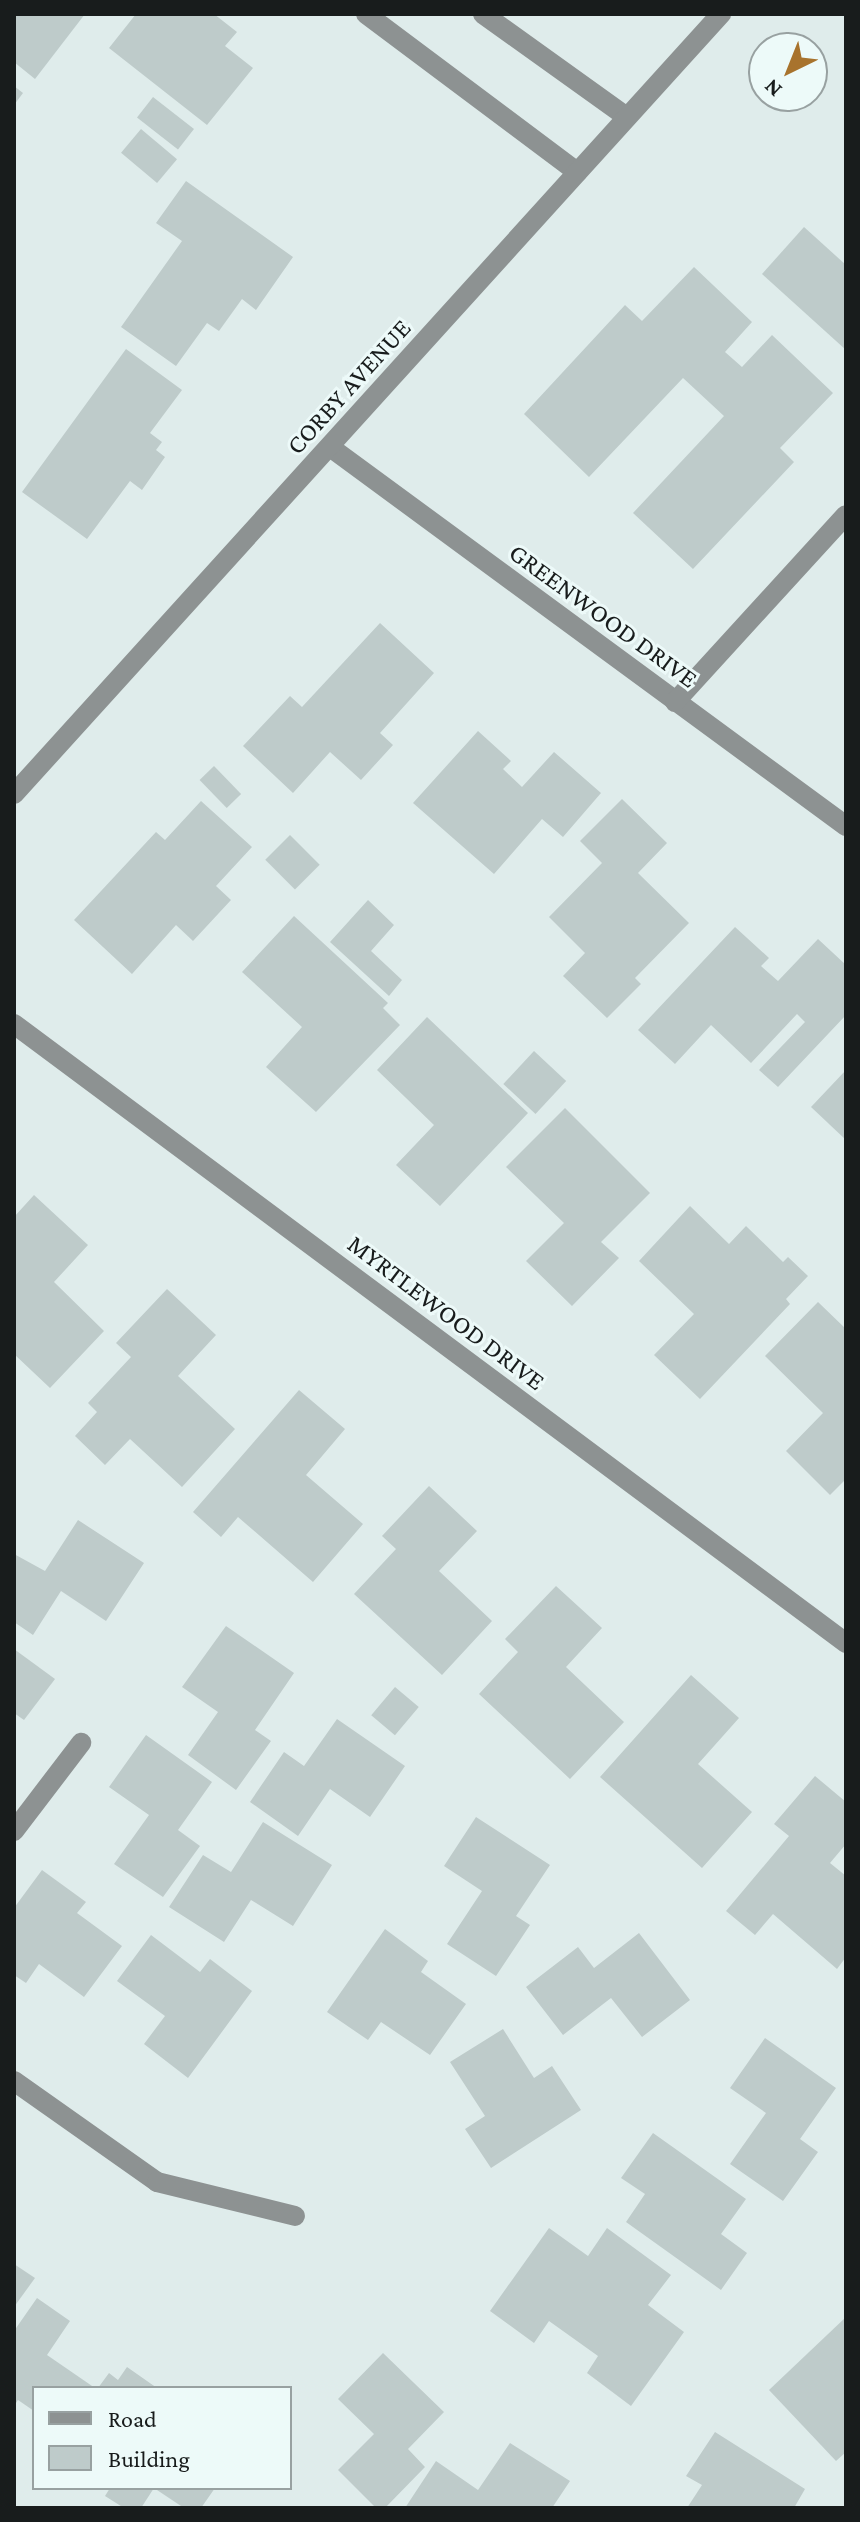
<!DOCTYPE html>
<html>
<head>
<meta charset="utf-8">
<style>
	body { margin:0 }
	#map { position:relative; width:860px; height:2522px; overflow:hidden; background:#dfeceb; font-family:"Crimson Pro",serif }
	div>[style] { position:absolute }
	[style*='--x'] { left:calc(var(--x)*1px); top:calc(var(--y)*1px); width:calc(var(--w)*1px); rotate:calc(var(--a)*1deg) }
	.building>* { inset:0; background:#becbca; transform-origin:0 0 }
	.minor>* { height:20px; margin:-10px; padding:0 10px; transform-origin:10px; border-radius:10px; background:#8d9292 }
	span { translate:-50% -50%; white-space:nowrap; text-align:center; line-height:1.15; -webkit-text-stroke:6px #edfaf9; paint-order:stroke }
	.street-label { font-size:26px; color:#181c1c }
	.frame { position:absolute; inset:0; border:16px solid #181c1c; pointer-events:none }
	.legend { position:absolute; left:32px; top:2386px; width:260px; height:104px; box-sizing:border-box; background:#edfaf9; border:2px solid #98a1a1; margin:0; padding:10px 14px; list-style:none; font-size:24px; color:#181c1c }
	.legend li { display:flex; align-items:center; gap:16px; height:40px }
	.legend b { width:40px; border:2px solid #98a1a1 }
	.north { position:absolute; left:748px; top:32px; width:80px; height:80px; box-sizing:border-box; background:#edfaf9; border:2px solid #98a1a1; border-radius:50%; rotate:223deg; font-size:22px; font-weight:700; line-height:32px; text-align:center; color:#181c1c }
	.north::after { content:''; display:block; margin:auto; width:28px; height:36px; background:#a8732d; clip-path:polygon(50% 0,100% 100%,50% 72%,0 100%) }
</style>
</head>
<body>
<div id="map">
	<div class="building">
		<i style="clip-path:polygon(14px 14px,85px 14px,35px 79px,14px 62px)"></i>
		<i style="clip-path:polygon(136px 14px,214px 14px,237px 32px,225px 46px,253px 68px,207px 125px,109px 48px)"></i>
		<i style="clip-path:polygon(14px 86px,23px 93px,14px 105px)"></i>
		<i style="left:153px;top:97px;width:52px;height:26px;rotate:38deg"></i>
		<i style="left:141px;top:129px;width:47px;height:31px;rotate:40deg"></i>
		<i style="clip-path:polygon(186px 181px,293px 257px,256px 310px,242px 299px,219px 331px,207px 323px,176px 366px,121px 327px,182px 241px,156px 223px)"></i>
		<i style="clip-path:polygon(804px 227px,846px 265px,846px 350px,762px 274px)"></i>
		<i style="clip-path:polygon(694px 267px,752px 322px,725px 352px,742px 367px,772px 335px,833px 393px,780px 448px,794px 462px,693px 569px,633px 513px,724px 416px,683px 378px,589px 477px,524px 414px,625px 305px,642px 321px)"></i>
		<i style="clip-path:polygon(126px 349px,182px 390px,150px 433px,162px 442px,156px 450px,165px 457px,142px 490px,130px 481px,87px 539px,22px 492px)"></i>
		<i style="clip-path:polygon(380px 623px,434px 673px,380px 733px,393px 745px,361px 780px,330px 752px,293px 793px,243px 746px,290px 696px,302px 707px)"></i>
		<i style="clip-path:polygon(478px 731px,511px 761px,503px 769px,522px 787px,554px 752px,601px 793px,563px 837px,542px 819px,494px 874px,413px 803px)"></i>
		<i style="left:214px;top:766px;width:39px;height:20px;rotate:46deg"></i>
		<i style="clip-path:polygon(622px 799px,667px 843px,638px 873px,689px 923px,635px 978px,641px 984px,607px 1018px,563px 976px,585px 953px,549px 917px,602px 863px,580px 841px)"></i>
		<i style="clip-path:polygon(201px 801px,252px 847px,216px 886px,231px 900px,193px 941px,176px 925px,132px 974px,74px 920px,156px 832px,165px 840px)"></i>
		<i style="left:290px;top:835px;width:42px;height:35px;rotate:45deg"></i>
		<i style="clip-path:polygon(368px 900px,394px 925px,371px 951px,402px 980px,389px 996px,330px 942px)"></i>
		<i style="clip-path:polygon(294px 916px,388px 1003px,383px 1008px,400px 1025px,316px 1112px,266px 1067px,302px 1027px,242px 972px)"></i>
		<i style="clip-path:polygon(735px 927px,769px 958px,761px 966px,778px 981px,818px 939px,846px 965px,846px 1015px,778px 1087px,759px 1070px,805px 1022px,797px 1014px,751px 1063px,711px 1025px,675px 1064px,638px 1030px)"></i>
		<i style="clip-path:polygon(427px 1017px,528px 1113px,440px 1206px,396px 1165px,434px 1125px,377px 1070px)"></i>
		<i style="left:534px;top:1051px;width:44px;height:45px;rotate:43deg"></i>
		<i style="clip-path:polygon(846px 1070px,846px 1140px,811px 1107px)"></i>
		<i style="clip-path:polygon(565px 1108px,650px 1193px,601px 1242px,619px 1258px,572px 1306px,526px 1261px,564px 1223px,506px 1167px)"></i>
		<i style="clip-path:polygon(34px 1195px,88px 1245px,54px 1282px,104px 1331px,50px 1388px,14px 1354px,14px 1217px)"></i>
		<i style="clip-path:polygon(690px 1206px,729px 1244px,746px 1226px,783px 1262px,788px 1257px,808px 1276px,786px 1299px,790px 1304px,700px 1399px,654px 1355px,694px 1314px,639px 1261px)"></i>
		<i style="clip-path:polygon(167px 1289px,216px 1335px,178px 1376px,235px 1429px,182px 1487px,130px 1439px,105px 1465px,75px 1436px,97px 1412px,88px 1403px,131px 1357px,116px 1343px)"></i>
		<i style="clip-path:polygon(818px 1302px,846px 1329px,846px 1479px,830px 1495px,786px 1451px,823px 1413px,765px 1356px)"></i>
		<i style="clip-path:polygon(299px 1390px,345px 1429px,306px 1475px,363px 1524px,313px 1582px,238px 1517px,221px 1537px,193px 1512px)"></i>
		<i style="clip-path:polygon(429px 1486px,477px 1531px,439px 1571px,492px 1621px,442px 1675px,354px 1594px,396px 1549px,382px 1536px)"></i>
		<i style="clip-path:polygon(78px 1520px,144px 1563px,106px 1621px,61px 1591px,33px 1635px,14px 1622px,14px 1554px,45px 1571px)"></i>
		<i style="clip-path:polygon(556px 1586px,602px 1628px,566px 1667px,624px 1722px,570px 1779px,479px 1694px,518px 1652px,505px 1639px)"></i>
		<i style="clip-path:polygon(226px 1626px,294px 1673px,255px 1730px,271px 1741px,236px 1790px,188px 1755px,218px 1712px,182px 1687px)"></i>
		<i style="clip-path:polygon(14px 1649px,55px 1679px,24px 1720px,14px 1713px)"></i>
		<i style="clip-path:polygon(691px 1675px,739px 1718px,698px 1764px,752px 1812px,702px 1868px,600px 1777px)"></i>
		<i style="left:395px;top:1687px;width:31px;height:37px;rotate:40deg"></i>
		<i style="clip-path:polygon(337px 1719px,405px 1766px,370px 1817px,330px 1789px,298px 1836px,250px 1802px,284px 1752px,304px 1766px)"></i>
		<i style="clip-path:polygon(146px 1735px,212px 1782px,178px 1830px,200px 1846px,163px 1897px,114px 1864px,149px 1815px,109px 1787px)"></i>
		<i style="clip-path:polygon(815px 1776px,846px 1802px,846px 1844px,830px 1863px,846px 1876px,846px 1957px,837px 1969px,773px 1914px,755px 1935px,726px 1911px,789px 1836px,774px 1824px)"></i>
		<i style="clip-path:polygon(476px 1817px,550px 1865px,516px 1916px,530px 1925px,496px 1976px,447px 1944px,482px 1891px,444px 1866px)"></i>
		<i style="clip-path:polygon(263px 1822px,332px 1865px,293px 1926px,251px 1900px,224px 1942px,169px 1907px,203px 1855px,231px 1872px)"></i>
		<i style="clip-path:polygon(42px 1870px,86px 1902px,77px 1913px,122px 1946px,84px 1997px,39px 1964px,26px 1983px,14px 1975px,14px 1908px)"></i>
		<i style="clip-path:polygon(385px 1929px,428px 1961px,421px 1972px,466px 2004px,430px 2055px,381px 2022px,368px 2040px,327px 2012px)"></i>
		<i style="clip-path:polygon(639px 1933px,690px 2000px,642px 2037px,611px 1998px,563px 2035px,526px 1987px,578px 1947px,594px 1968px)"></i>
		<i style="clip-path:polygon(151px 1935px,200px 1972px,210px 1959px,252px 1991px,188px 2078px,144px 2044px,165px 2016px,117px 1981px)"></i>
		<i style="clip-path:polygon(503px 2029px,534px 2078px,552px 2066px,581px 2110px,491px 2168px,465px 2129px,485px 2116px,450px 2062px)"></i>
		<i style="clip-path:polygon(765px 2038px,836px 2088px,800px 2139px,818px 2152px,783px 2201px,730px 2164px,766px 2113px,730px 2088px)"></i>
		<i style="clip-path:polygon(653px 2133px,746px 2199px,721px 2234px,747px 2253px,721px 2290px,626px 2222px,645px 2194px,621px 2178px)"></i>
		<i style="clip-path:polygon(549px 2228px,588px 2256px,607px 2228px,671px 2275px,648px 2305px,684px 2332px,631px 2406px,587px 2373px,598px 2356px,549px 2321px,534px 2343px,490px 2311px)"></i>
		<i style="clip-path:polygon(14px 2264px,35px 2278px,14px 2307px)"></i>
		<i style="clip-path:polygon(37px 2298px,70px 2321px,47px 2355px,95px 2388px,34px 2388px,34px 2411px,18px 2400px,14px 2406px,14px 2331px)"></i>
		<i style="clip-path:polygon(846px 2317px,846px 2452px,836px 2461px,769px 2390px)"></i>
		<i style="clip-path:polygon(383px 2353px,444px 2412px,408px 2449px,425px 2467px,385px 2508px,376px 2508px,338px 2470px,374px 2434px,338px 2399px)"></i>
		<i style="clip-path:polygon(127px 2367px,157px 2388px,98px 2388px,109px 2373px,118px 2380px)"></i>
		<i style="clip-path:polygon(715px 2432px,805px 2489px,794px 2508px,687px 2508px,702px 2485px,686px 2476px)"></i>
		<i style="clip-path:polygon(510px 2443px,570px 2481px,552px 2508px,405px 2508px,436px 2461px,478px 2490px)"></i>
		<i style="clip-path:polygon(110px 2488px,215px 2488px,201px 2508px,184px 2508px,154px 2488px,141px 2508px,124px 2508px,105px 2496px)"></i>
	</div>
	<div class="minor">
		<i style="--x:366;--y:14;--w:264;--a:36.8"></i>
		<i style="--x:483;--y:14;--w:177;--a:35.6"></i>
		<i style="--x:330;--y:447;--w:640;--a:36.3"></i>
		<i style="--x:675;--y:702;--w:253;--a:-47.6"></i>
		<i style="--x:14;--y:794;--w:1053;--a:-47.81"></i>
		<i style="--x:14;--y:1024;--w:1037;--a:36.65"></i>
		<i style="--x:14;--y:1831;--w:111;--a:-52.7"></i>
		<i style="--x:14;--y:2081;--w:175;--a:35.2"></i>
		<i style="--x:157;--y:2182;--w:142;--a:13.8"></i>
	</div>
	<div class="street-label">
		<span style="left:349px;top:387px;rotate:-48deg">CORBY AVENUE</span>
		<span style="left:603px;top:616px;rotate:36deg">GREENWOOD DRIVE</span>
		<span style="left:446px;top:1313px;rotate:37deg">MYRTLEWOOD DRIVE</span>
	</div>
	<div class="frame"></div>
	<ul class="legend">
	<li><b style="height:10px;background:#8d9292"></b>Road</li>
	<li><b style="height:22px;background:#becbca"></b>Building</li>
	</ul>
	<div class="north">N</div>
</div>
</body>
</html>
